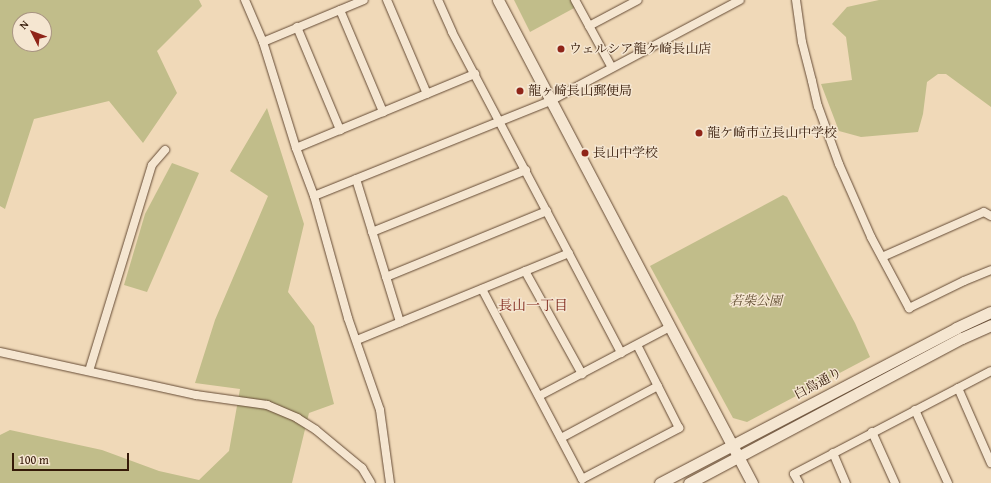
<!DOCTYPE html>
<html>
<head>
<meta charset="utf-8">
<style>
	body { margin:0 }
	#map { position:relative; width:991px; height:483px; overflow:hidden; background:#f0d9b8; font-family:"Gentium Book Plus","Noto Serif JP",serif }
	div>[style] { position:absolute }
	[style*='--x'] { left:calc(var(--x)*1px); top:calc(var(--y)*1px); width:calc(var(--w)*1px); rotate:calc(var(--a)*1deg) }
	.green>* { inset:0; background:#c1bd8a }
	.roads { filter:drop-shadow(0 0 1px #644a34) drop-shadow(0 0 1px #644a34) }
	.street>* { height:8px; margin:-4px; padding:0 4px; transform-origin:4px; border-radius:4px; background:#f5e6d1 }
	.secondary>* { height:11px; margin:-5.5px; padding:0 5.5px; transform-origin:5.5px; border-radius:5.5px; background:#f5e6d1 }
	.dots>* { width:11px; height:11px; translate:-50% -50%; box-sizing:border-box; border:2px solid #f5e6d1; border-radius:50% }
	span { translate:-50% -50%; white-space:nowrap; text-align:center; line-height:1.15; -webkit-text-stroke:3px #f5e6d1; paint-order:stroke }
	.poi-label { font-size:13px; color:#351a08 }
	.left { translate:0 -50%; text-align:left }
	.park-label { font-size:13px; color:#5f4b2f; font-style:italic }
	.street-label { font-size:13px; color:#351a08 }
	.neighbourhood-label { font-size:14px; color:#7a1f14 }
	.north { position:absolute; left:12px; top:12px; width:40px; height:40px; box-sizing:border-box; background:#f5e6d1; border:1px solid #a89481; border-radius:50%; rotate:312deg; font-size:11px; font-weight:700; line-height:16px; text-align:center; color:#351a08 }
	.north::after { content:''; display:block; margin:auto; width:14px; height:18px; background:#8f2418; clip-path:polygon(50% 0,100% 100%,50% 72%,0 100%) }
	.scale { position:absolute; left:12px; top:453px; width:117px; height:18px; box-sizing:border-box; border:2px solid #351a08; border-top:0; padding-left:5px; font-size:12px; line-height:14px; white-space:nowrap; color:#351a08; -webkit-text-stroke:3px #f5e6d1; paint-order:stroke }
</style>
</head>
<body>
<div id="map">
	<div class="green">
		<i style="clip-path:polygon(evenodd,0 0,199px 0,202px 6px,157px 51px,177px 93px,143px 143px,109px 101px,34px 119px,5px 209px,0 206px,0 0,20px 20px,44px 20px,44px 44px,20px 44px,20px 20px)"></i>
		<i style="clip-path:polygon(514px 0,572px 0,576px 7px,530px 32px)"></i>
		<i style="clip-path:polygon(879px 0,991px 0,991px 107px,946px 74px,938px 74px,927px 82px,923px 114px,918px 132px,861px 137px,839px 131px,821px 84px,852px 80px,846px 37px,832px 24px,847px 7px)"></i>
		<i style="clip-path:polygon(267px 108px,304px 224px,288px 292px,314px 326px,334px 404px,309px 413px,292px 483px,0 483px,0 435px,10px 430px,102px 450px,159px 471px,199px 480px,229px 451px,240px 389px,195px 383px,215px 320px,268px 196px,230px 171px)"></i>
		<i style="clip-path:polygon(172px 163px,199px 173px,147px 292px,124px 285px,145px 214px)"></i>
		<i style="clip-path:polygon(783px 195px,787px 197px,855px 323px,870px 357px,747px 422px,733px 418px,650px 266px)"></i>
	</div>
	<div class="roads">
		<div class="street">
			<i style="--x:245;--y:0;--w:46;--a:66.8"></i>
			<i style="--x:263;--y:42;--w:111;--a:72.7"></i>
			<i style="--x:296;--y:148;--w:51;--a:69.4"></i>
			<i style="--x:314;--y:196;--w:127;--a:74.4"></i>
			<i style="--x:348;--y:318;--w:97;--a:70.8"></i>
			<i style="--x:380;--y:410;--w:74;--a:82.2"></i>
			<i style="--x:387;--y:0;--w:102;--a:66.9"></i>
			<i style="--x:438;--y:0;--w:35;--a:66"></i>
			<i style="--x:452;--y:32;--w:363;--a:62.2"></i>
			<i style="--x:575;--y:0;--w:77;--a:61.4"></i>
			<i style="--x:796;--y:0;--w:42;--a:81.9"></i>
			<i style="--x:802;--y:42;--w:40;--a:75.6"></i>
			<i style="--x:812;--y:81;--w:26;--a:77"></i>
			<i style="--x:818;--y:106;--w:62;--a:70.1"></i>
			<i style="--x:839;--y:164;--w:80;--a:66.3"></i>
			<i style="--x:871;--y:237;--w:81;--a:61.8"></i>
			<i style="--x:909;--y:308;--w:61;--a:-26.1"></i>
			<i style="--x:964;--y:281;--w:29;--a:-22"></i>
			<i style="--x:340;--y:10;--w:111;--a:67.1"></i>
			<i style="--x:589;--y:26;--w:55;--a:-28"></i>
			<i style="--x:297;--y:27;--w:112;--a:67.3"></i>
			<i style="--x:263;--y:42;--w:109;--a:-22.6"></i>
			<i style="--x:296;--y:148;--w:194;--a:-22.5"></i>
			<i style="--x:356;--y:179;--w:150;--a:72.9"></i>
			<i style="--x:314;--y:196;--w:254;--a:-21.9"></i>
			<i style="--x:550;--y:101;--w:215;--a:-28"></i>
			<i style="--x:372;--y:232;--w:166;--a:-21.9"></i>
			<i style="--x:882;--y:257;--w:111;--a:-23.8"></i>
			<i style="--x:984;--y:212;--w:8;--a:30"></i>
			<i style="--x:525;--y:271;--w:118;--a:61"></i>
			<i style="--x:386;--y:277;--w:174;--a:-22.3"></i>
			<i style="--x:482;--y:289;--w:215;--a:62.2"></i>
			<i style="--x:582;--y:479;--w:110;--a:-27.7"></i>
			<i style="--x:679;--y:428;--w:93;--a:-116.8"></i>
			<i style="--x:357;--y:340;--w:229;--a:-22.3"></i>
			<i style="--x:0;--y:352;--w:201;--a:12.4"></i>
			<i style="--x:196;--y:395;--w:72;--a:8"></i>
			<i style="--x:267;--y:405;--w:33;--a:23"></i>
			<i style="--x:297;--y:418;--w:22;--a:32"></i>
			<i style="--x:316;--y:430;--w:60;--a:39.6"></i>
			<i style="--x:362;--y:468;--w:17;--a:59"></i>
			<i style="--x:89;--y:371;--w:215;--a:-73"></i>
			<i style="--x:152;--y:165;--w:20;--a:-49"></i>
			<i style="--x:958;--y:388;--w:82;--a:66.3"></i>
			<i style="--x:539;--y:396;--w:148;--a:-27.8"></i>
			<i style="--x:915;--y:410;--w:80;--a:65.7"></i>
			<i style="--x:872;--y:432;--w:56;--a:65.7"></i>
			<i style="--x:561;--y:438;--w:110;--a:-28.2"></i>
			<i style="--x:833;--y:453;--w:33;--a:67"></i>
			<i style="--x:799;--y:483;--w:10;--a:-119"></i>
			<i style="--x:794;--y:474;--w:222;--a:-27.6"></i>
		</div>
		<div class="secondary">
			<i style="--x:498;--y:0;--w:546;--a:62.26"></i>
			<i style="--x:660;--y:483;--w:334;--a:-27.6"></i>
			<i style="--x:956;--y:328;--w:38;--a:-25"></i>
			<i style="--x:689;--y:483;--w:309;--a:-28"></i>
			<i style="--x:962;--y:338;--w:32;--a:-24"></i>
		</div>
	</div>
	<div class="dots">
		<i style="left:561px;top:49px;background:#8f2418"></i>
		<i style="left:520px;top:91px;background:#8f2418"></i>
		<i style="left:699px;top:133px;background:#8f2418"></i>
		<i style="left:585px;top:153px;background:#8f2418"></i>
	</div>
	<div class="poi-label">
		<span class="left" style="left:569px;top:49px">ウェルシア龍ケ崎長山店</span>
		<span class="left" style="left:528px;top:91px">龍ヶ崎長山郵便局</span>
		<span class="left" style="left:707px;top:133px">龍ケ崎市立長山中学校</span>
		<span class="left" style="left:593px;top:153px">長山中学校</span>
	</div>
	<div class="park-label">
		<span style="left:756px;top:301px">若柴公園</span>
	</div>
	<div class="street-label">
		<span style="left:818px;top:384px;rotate:-28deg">白鳥通り</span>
	</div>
	<div class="neighbourhood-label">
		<span style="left:533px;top:305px">長山一丁目</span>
	</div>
	<div class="north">N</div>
	<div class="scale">100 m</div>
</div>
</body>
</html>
